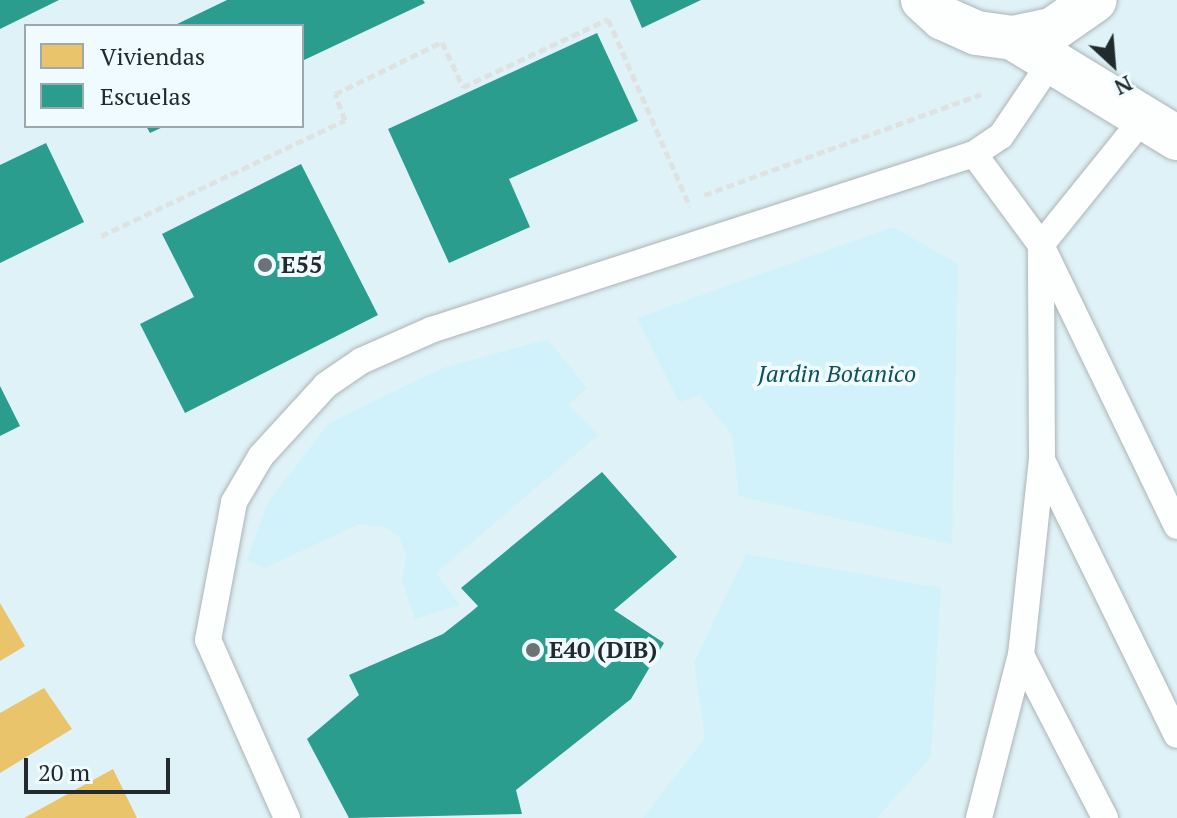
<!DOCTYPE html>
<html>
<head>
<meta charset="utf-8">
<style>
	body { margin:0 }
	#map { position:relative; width:1177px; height:818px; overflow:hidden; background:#f2f9fa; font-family:"PT Serif",serif }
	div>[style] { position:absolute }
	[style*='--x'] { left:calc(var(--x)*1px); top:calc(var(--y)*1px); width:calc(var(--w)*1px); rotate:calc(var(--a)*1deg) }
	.built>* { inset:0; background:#dff2f7 }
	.green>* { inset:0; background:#d1f2fa }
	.homes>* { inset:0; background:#e9c46a }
	.schools>* { inset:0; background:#2a9d8f }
	.path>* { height:5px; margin-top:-2.5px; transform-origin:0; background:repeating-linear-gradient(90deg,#dfe2e2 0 8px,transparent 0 12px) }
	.roads { filter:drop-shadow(0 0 2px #acb4b6) drop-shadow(0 0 2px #acb4b6) }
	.service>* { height:26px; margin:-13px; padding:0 13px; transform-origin:13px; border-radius:13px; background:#fdfefe }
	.tertiary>* { height:44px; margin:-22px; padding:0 22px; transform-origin:22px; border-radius:22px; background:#fdfefe }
	.dots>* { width:22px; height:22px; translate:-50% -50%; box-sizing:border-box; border:4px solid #effbfe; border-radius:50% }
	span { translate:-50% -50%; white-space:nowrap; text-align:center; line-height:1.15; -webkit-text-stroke:8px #effbfe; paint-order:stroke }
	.poi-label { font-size:24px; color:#212b2e; font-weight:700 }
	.left { translate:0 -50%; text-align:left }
	.park-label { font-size:24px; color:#10505e; font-style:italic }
	.legend { position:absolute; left:24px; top:24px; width:280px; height:104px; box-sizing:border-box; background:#effbfe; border:2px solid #9da8ab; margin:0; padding:10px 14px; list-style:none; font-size:24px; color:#212b2e }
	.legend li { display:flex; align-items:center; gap:16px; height:40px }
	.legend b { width:40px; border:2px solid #9da8ab }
	.north { position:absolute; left:1073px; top:24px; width:80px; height:80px; -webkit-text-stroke:6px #effbfe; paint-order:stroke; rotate:154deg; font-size:22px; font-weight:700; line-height:32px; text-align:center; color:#212b2e }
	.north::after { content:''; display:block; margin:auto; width:28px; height:36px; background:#212b2e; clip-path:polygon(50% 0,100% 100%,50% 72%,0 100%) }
	.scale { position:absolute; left:24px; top:758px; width:146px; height:36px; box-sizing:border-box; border:4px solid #212b2e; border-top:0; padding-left:10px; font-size:24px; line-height:28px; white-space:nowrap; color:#212b2e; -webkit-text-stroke:6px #effbfe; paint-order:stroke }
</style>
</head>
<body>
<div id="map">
	<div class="built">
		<i style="clip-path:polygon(evenodd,0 0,1177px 0,1177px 818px,0 818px,0 0,26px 26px,302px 26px,302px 126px,26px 126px,26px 26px)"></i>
	</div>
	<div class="green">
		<i style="clip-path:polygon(893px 227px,958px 264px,952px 544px,739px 496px,732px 435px,700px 395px,679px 402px,637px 318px)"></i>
		<i style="clip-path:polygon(548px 339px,587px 388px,568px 405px,598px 435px,436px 573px,460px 605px,415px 619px,402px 580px,406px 554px,399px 537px,385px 527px,359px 524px,265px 568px,247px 561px,267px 504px,329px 423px,443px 368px)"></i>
		<i style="clip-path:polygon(746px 554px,941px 588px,931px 757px,877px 818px,643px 818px,705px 738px,694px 663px)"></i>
	</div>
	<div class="homes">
		<i style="clip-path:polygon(0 603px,25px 646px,0 661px)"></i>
		<i style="clip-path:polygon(44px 688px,72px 729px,0 773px,0 713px)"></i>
		<i style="clip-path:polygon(113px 769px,137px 818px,24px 818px)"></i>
	</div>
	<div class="schools">
		<i style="clip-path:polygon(0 0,59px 0,0 29px)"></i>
		<i style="clip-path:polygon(227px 0,423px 0,425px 3px,302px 61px,302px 26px,173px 26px)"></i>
		<i style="clip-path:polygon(630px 0,701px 0,642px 28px)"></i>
		<i style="clip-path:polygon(597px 33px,638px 121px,509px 179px,530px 227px,449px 263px,388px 129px)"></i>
		<i style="clip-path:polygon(146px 126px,165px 126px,150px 133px)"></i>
		<i style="clip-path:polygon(46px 143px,84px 222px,0 263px,0 165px)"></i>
		<i style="clip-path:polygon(301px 164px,378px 315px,185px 413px,140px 324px,194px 297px,162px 234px)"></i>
		<i style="clip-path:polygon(0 386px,20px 426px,0 436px)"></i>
		<i style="clip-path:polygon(602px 472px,677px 557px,614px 610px,664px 643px,631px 699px,516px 790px,522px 814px,349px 818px,307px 739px,359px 695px,349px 675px,443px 634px,471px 612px,478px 606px,461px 588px)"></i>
	</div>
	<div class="path">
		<i style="--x:704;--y:195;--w:295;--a:-20"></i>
		<i style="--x:101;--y:236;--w:270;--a:-25.4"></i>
		<i style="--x:345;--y:120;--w:28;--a:-111"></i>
		<i style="--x:335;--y:94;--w:119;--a:-25.9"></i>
		<i style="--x:442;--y:42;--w:50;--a:65"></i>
		<i style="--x:463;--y:87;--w:160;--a:-25.1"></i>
		<i style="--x:608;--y:19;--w:205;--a:66.4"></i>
	</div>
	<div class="roads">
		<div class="service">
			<i style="--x:974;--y:154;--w:32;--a:-34"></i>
			<i style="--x:1001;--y:136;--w:93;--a:-56"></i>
			<i style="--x:1042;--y:460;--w:306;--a:63.9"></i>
			<i style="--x:1021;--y:655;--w:183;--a:62.7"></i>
			<i style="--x:287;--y:818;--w:195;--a:-113.9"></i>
			<i style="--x:208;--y:640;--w:140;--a:-79.3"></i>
			<i style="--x:234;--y:502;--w:53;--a:-59.6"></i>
			<i style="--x:261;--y:456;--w:96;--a:-47.5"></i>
			<i style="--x:326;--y:385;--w:42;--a:-34.4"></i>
			<i style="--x:361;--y:361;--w:77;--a:-23.9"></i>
			<i style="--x:431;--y:330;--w:571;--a:-17.96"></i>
			<i style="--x:974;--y:154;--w:113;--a:53.6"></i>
			<i style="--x:1041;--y:245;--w:312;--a:64.2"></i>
			<i style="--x:979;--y:818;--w:168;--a:-75.6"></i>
			<i style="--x:1021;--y:655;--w:196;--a:-83.9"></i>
			<i style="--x:1042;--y:460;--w:215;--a:-90.3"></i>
			<i style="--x:1041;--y:245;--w:166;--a:-51.1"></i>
		</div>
		<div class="tertiary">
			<i style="--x:923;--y:0;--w:27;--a:42"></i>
			<i style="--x:943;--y:18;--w:37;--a:24"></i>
			<i style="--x:977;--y:33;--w:36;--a:8"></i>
			<i style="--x:1013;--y:38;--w:40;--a:-12"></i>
			<i style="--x:1052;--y:30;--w:52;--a:-34.9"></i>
			<i style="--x:1013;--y:38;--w:192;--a:31.4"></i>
		</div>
	</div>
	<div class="dots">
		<i style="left:265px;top:265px;background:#6a7375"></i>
		<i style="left:533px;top:650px;background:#6a7375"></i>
	</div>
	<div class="poi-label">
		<span class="left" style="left:281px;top:265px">E55</span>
		<span class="left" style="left:549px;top:650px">E40 (DIB)</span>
	</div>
	<div class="park-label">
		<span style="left:837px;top:374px">Jardin Botanico</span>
	</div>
	<ul class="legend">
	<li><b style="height:22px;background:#e9c46a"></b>Viviendas</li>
	<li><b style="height:22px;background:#2a9d8f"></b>Escuelas</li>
	</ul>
	<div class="north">N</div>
	<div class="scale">20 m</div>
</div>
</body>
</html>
